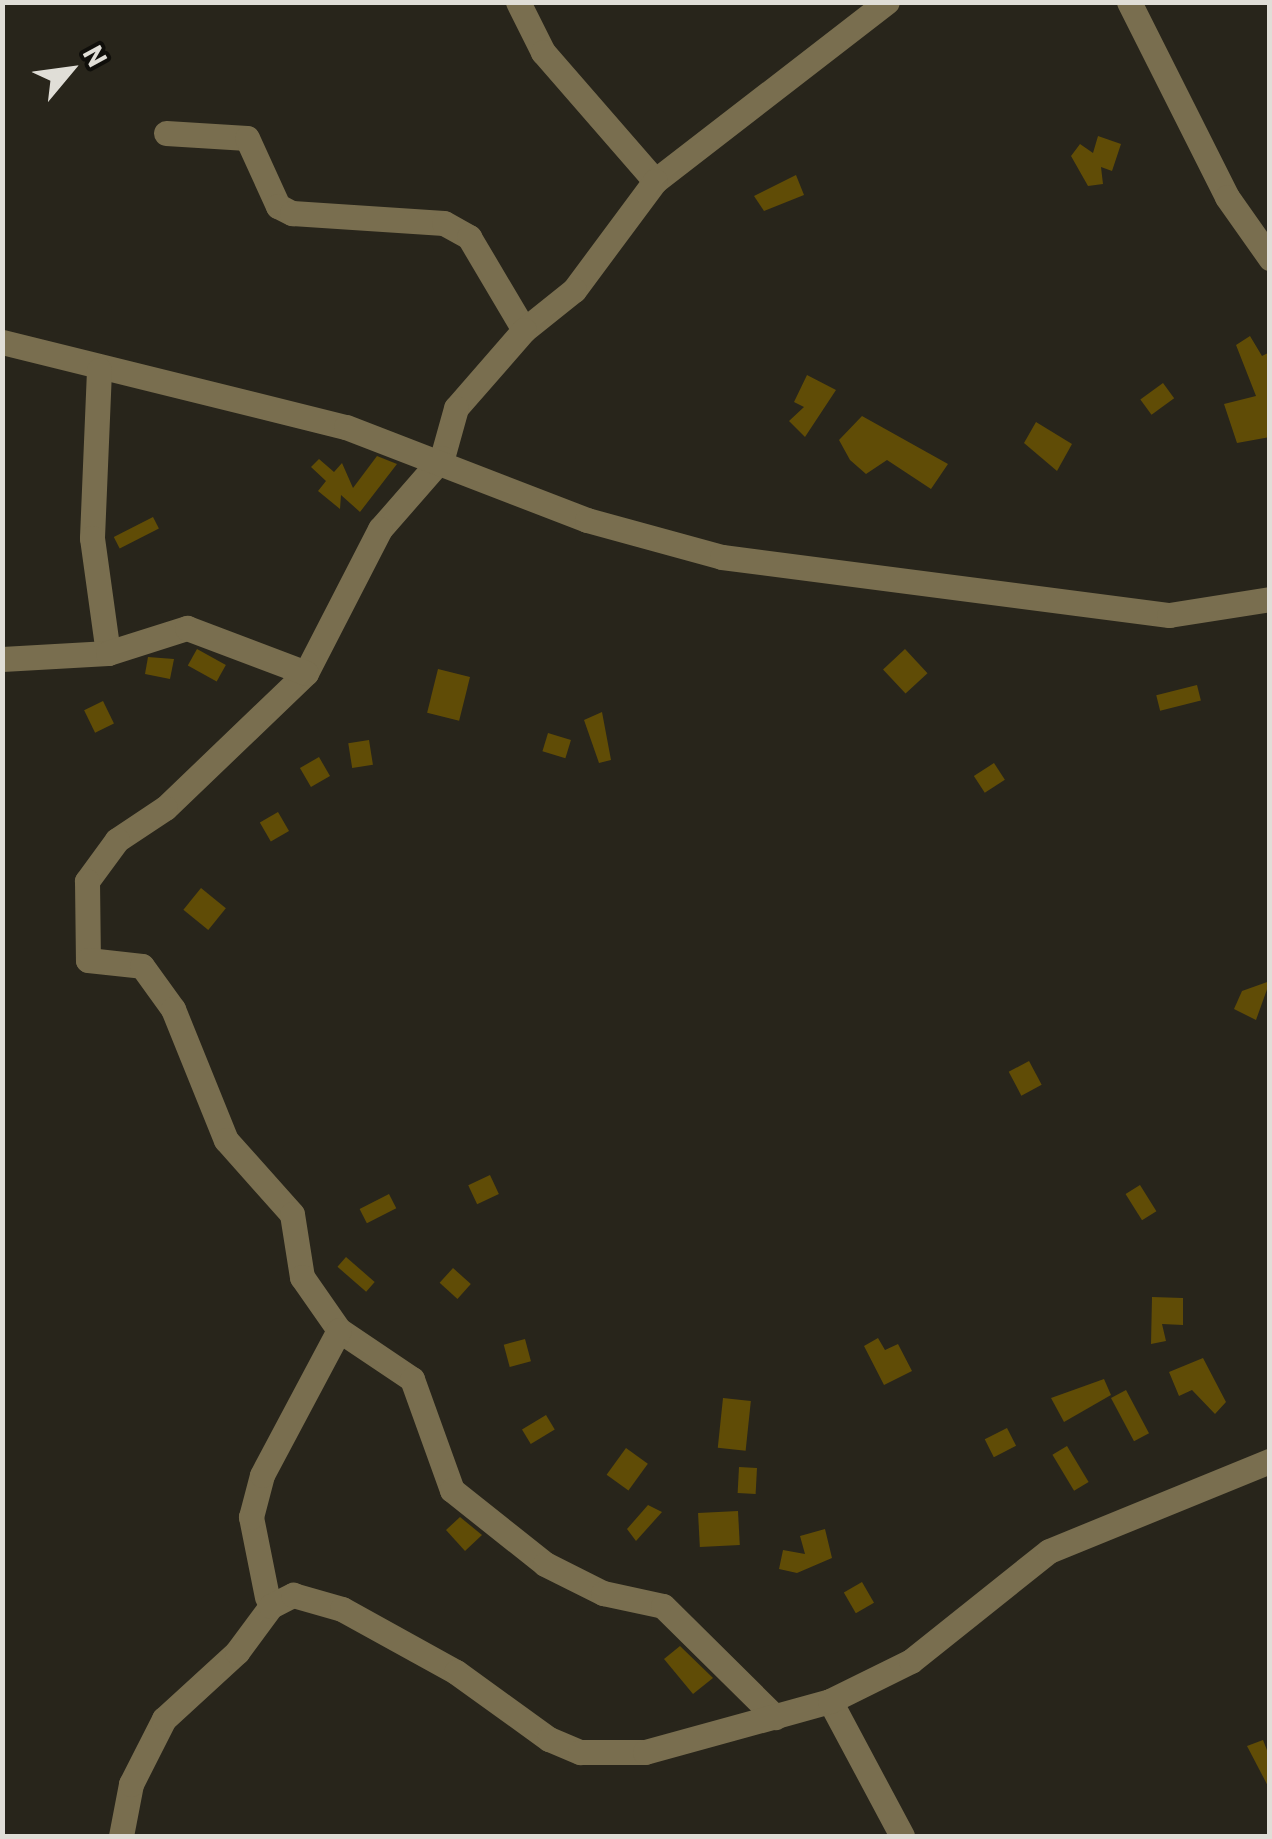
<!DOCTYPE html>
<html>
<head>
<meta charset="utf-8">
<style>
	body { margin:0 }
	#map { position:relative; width:1272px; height:1839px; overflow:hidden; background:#28251b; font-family:Barlow,sans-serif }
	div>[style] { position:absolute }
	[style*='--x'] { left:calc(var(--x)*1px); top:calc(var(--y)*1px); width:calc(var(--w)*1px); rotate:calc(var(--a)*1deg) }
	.building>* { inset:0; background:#604c06; transform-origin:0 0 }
	.minor>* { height:25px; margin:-12.5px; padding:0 12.5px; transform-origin:12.5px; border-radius:12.5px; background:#796e4f }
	span { translate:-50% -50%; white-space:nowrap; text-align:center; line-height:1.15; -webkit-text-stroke:10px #0f0e0a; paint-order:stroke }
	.frame { position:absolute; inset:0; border:5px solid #e0ded7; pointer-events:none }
	.north { position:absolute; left:20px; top:20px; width:100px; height:100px; -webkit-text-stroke:8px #0f0e0a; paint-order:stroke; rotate:61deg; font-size:28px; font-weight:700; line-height:40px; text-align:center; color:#e0ded7 }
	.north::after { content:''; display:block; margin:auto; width:35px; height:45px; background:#e0ded7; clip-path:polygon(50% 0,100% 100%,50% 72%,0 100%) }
</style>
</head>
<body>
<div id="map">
	<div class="building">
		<i style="clip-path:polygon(1098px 136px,1121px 144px,1112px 171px,1101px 167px,1103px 184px,1088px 186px,1071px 156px,1080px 144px,1093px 153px)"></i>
		<i style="clip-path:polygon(796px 175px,804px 195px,764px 211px,754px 196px)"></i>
		<i style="clip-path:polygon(1250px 336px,1262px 356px,1270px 352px,1270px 437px,1237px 443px,1224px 404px,1256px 396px,1236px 345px)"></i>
		<i style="clip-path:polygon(807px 375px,836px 390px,805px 437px,789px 421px,804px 407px,794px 402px)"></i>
		<i style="left:1163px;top:383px;width:19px;height:28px;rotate:54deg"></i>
		<i style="clip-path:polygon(862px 416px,948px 464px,931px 489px,887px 460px,866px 474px,850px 460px,839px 440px)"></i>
		<i style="clip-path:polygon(1036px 422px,1072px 444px,1057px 471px,1024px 443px)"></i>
		<i style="clip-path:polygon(377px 456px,397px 464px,360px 512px,341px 495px,340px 509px,318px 491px,326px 481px,311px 467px,319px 459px,334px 472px,342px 463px,353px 488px)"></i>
		<i style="left:153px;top:517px;width:13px;height:44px;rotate:63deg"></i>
		<i style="left:197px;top:649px;width:33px;height:19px;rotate:29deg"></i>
		<i style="left:905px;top:649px;width:33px;height:30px;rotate:47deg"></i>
		<i style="clip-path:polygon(148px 657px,174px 659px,170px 679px,145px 674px)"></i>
		<i style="left:438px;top:669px;width:33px;height:45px;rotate:14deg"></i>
		<i style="left:1197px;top:685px;width:16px;height:42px;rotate:76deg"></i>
		<i style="left:103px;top:701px;width:25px;height:21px;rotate:64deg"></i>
		<i style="clip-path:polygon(602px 712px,611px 760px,599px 763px,584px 720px)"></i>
		<i style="left:548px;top:733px;width:24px;height:19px;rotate:17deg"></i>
		<i style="left:369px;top:740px;width:25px;height:21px;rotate:81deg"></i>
		<i style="left:319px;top:757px;width:22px;height:22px;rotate:60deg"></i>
		<i style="left:994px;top:763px;width:20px;height:24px;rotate:57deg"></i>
		<i style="left:278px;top:812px;width:22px;height:21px;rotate:60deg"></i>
		<i style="left:201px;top:888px;width:32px;height:28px;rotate:39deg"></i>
		<i style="clip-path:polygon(1270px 981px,1256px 1020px,1234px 1009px,1242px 991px)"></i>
		<i style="left:1029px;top:1061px;width:27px;height:23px;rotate:62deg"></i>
		<i style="left:490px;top:1175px;width:21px;height:24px;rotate:65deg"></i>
		<i style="left:1140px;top:1185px;width:31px;height:17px;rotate:58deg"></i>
		<i style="left:389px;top:1194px;width:16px;height:33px;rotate:63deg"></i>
		<i style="left:346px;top:1257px;width:38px;height:13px;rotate:41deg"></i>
		<i style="left:453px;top:1268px;width:24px;height:20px;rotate:42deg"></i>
		<i style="clip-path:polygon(1152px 1297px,1183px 1298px,1183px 1325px,1162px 1324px,1166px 1341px,1151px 1344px)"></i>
		<i style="clip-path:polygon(878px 1338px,885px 1350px,898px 1344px,912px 1371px,884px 1385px,864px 1346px)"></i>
		<i style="left:525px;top:1339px;width:23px;height:22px;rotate:75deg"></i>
		<i style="clip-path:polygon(1203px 1358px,1226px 1402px,1215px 1414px,1192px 1390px,1179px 1396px,1169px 1372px)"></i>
		<i style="clip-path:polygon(1104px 1379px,1111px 1395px,1064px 1422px,1051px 1398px)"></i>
		<i style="left:1126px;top:1390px;width:49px;height:17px;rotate:62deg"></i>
		<i style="left:723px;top:1398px;width:28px;height:50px;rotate:6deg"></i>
		<i style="left:546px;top:1415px;width:17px;height:28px;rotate:59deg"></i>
		<i style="left:1007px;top:1428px;width:20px;height:25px;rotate:63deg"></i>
		<i style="left:1067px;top:1446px;width:42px;height:17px;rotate:59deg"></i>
		<i style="left:626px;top:1448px;width:27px;height:33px;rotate:36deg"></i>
		<i style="left:739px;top:1467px;width:18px;height:26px;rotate:3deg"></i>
		<i style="clip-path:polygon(648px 1505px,662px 1512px,636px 1541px,627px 1529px)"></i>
		<i style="left:738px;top:1511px;width:34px;height:40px;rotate:87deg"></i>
		<i style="clip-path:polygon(460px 1517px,482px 1535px,465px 1551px,446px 1530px)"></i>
		<i style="clip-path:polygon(825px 1529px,832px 1558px,797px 1573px,779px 1569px,783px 1550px,805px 1554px,800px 1536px)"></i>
		<i style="left:862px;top:1582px;width:24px;height:21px;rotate:60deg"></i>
		<i style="clip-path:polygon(680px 1646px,713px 1678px,693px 1694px,664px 1659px)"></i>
		<i style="clip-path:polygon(1263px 1740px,1270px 1758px,1270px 1790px,1247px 1746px)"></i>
	</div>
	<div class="minor">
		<i style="--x:518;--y:2;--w:56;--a:63.4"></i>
		<i style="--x:543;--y:52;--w:171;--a:49"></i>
		<i style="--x:655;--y:181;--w:293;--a:-37.7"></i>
		<i style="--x:1129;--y:2;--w:218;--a:63.3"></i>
		<i style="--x:1227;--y:197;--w:75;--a:54.8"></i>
		<i style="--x:166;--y:133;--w:81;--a:3.5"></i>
		<i style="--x:247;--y:138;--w:75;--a:65.5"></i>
		<i style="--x:278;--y:206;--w:16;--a:27"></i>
		<i style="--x:292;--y:213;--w:152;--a:3.8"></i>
		<i style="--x:444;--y:223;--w:29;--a:29"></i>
		<i style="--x:469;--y:237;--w:108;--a:59.4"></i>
		<i style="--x:655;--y:181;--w:136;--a:126.6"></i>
		<i style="--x:574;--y:290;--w:64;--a:141.3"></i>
		<i style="--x:524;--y:330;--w:103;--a:131.1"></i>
		<i style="--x:456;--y:408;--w:52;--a:105.6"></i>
		<i style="--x:442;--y:458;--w:94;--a:131.1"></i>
		<i style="--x:380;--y:529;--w:162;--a:117.2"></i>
		<i style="--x:306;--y:673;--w:195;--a:136.2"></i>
		<i style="--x:165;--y:808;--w:58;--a:146.3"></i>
		<i style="--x:117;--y:840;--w:51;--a:126.2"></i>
		<i style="--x:87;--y:881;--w:79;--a:89.3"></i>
		<i style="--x:88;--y:960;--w:54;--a:6.3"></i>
		<i style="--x:142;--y:966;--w:53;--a:54.2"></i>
		<i style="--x:173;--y:1009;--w:141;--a:68"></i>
		<i style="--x:226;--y:1140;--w:99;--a:48.3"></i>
		<i style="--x:292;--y:1214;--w:64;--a:81"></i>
		<i style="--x:302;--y:1277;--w:65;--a:55.1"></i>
		<i style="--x:339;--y:1330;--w:88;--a:33.9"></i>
		<i style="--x:412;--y:1379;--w:118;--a:70.2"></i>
		<i style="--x:452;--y:1490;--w:119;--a:38.5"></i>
		<i style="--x:545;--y:1564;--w:65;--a:26.6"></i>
		<i style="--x:603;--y:1593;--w:61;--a:12.2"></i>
		<i style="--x:663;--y:1606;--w:158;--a:44.7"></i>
		<i style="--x:2;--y:342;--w:354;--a:13.9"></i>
		<i style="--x:346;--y:427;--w:258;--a:21.1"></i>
		<i style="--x:587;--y:520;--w:140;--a:15.3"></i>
		<i style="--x:722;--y:557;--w:451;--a:7.4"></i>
		<i style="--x:1169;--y:615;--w:102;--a:-9"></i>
		<i style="--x:99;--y:370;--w:168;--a:92.4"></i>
		<i style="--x:92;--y:538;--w:116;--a:82.1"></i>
		<i style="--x:2;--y:659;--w:106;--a:-3.2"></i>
		<i style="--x:108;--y:653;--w:83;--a:-17.6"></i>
		<i style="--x:187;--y:628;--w:127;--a:20.7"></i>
		<i style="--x:267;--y:1597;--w:82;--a:-101.3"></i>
		<i style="--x:251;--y:1517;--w:43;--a:-75.3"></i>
		<i style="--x:262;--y:1475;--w:164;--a:-62"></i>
		<i style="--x:830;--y:1701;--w:153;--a:61.9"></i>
		<i style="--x:121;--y:1836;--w:53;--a:-79.1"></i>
		<i style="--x:131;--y:1784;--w:73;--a:-63.1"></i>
		<i style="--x:164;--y:1719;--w:99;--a:-42.5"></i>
		<i style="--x:237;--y:1652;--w:57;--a:-53.5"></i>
		<i style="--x:271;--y:1606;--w:25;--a:-27"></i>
		<i style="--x:293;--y:1595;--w:51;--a:15.9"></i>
		<i style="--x:342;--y:1609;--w:130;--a:28.9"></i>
		<i style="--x:456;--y:1672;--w:115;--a:35.8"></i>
		<i style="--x:549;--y:1739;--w:34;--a:23"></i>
		<i style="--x:580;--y:1752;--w:65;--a:0"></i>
		<i style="--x:645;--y:1752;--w:192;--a:-15.4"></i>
		<i style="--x:830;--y:1701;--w:90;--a:-26.3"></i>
		<i style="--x:911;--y:1661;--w:176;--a:-38.6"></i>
		<i style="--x:1049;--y:1551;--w:239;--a:-22.2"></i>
	</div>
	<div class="frame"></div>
	<div class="north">N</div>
</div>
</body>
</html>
